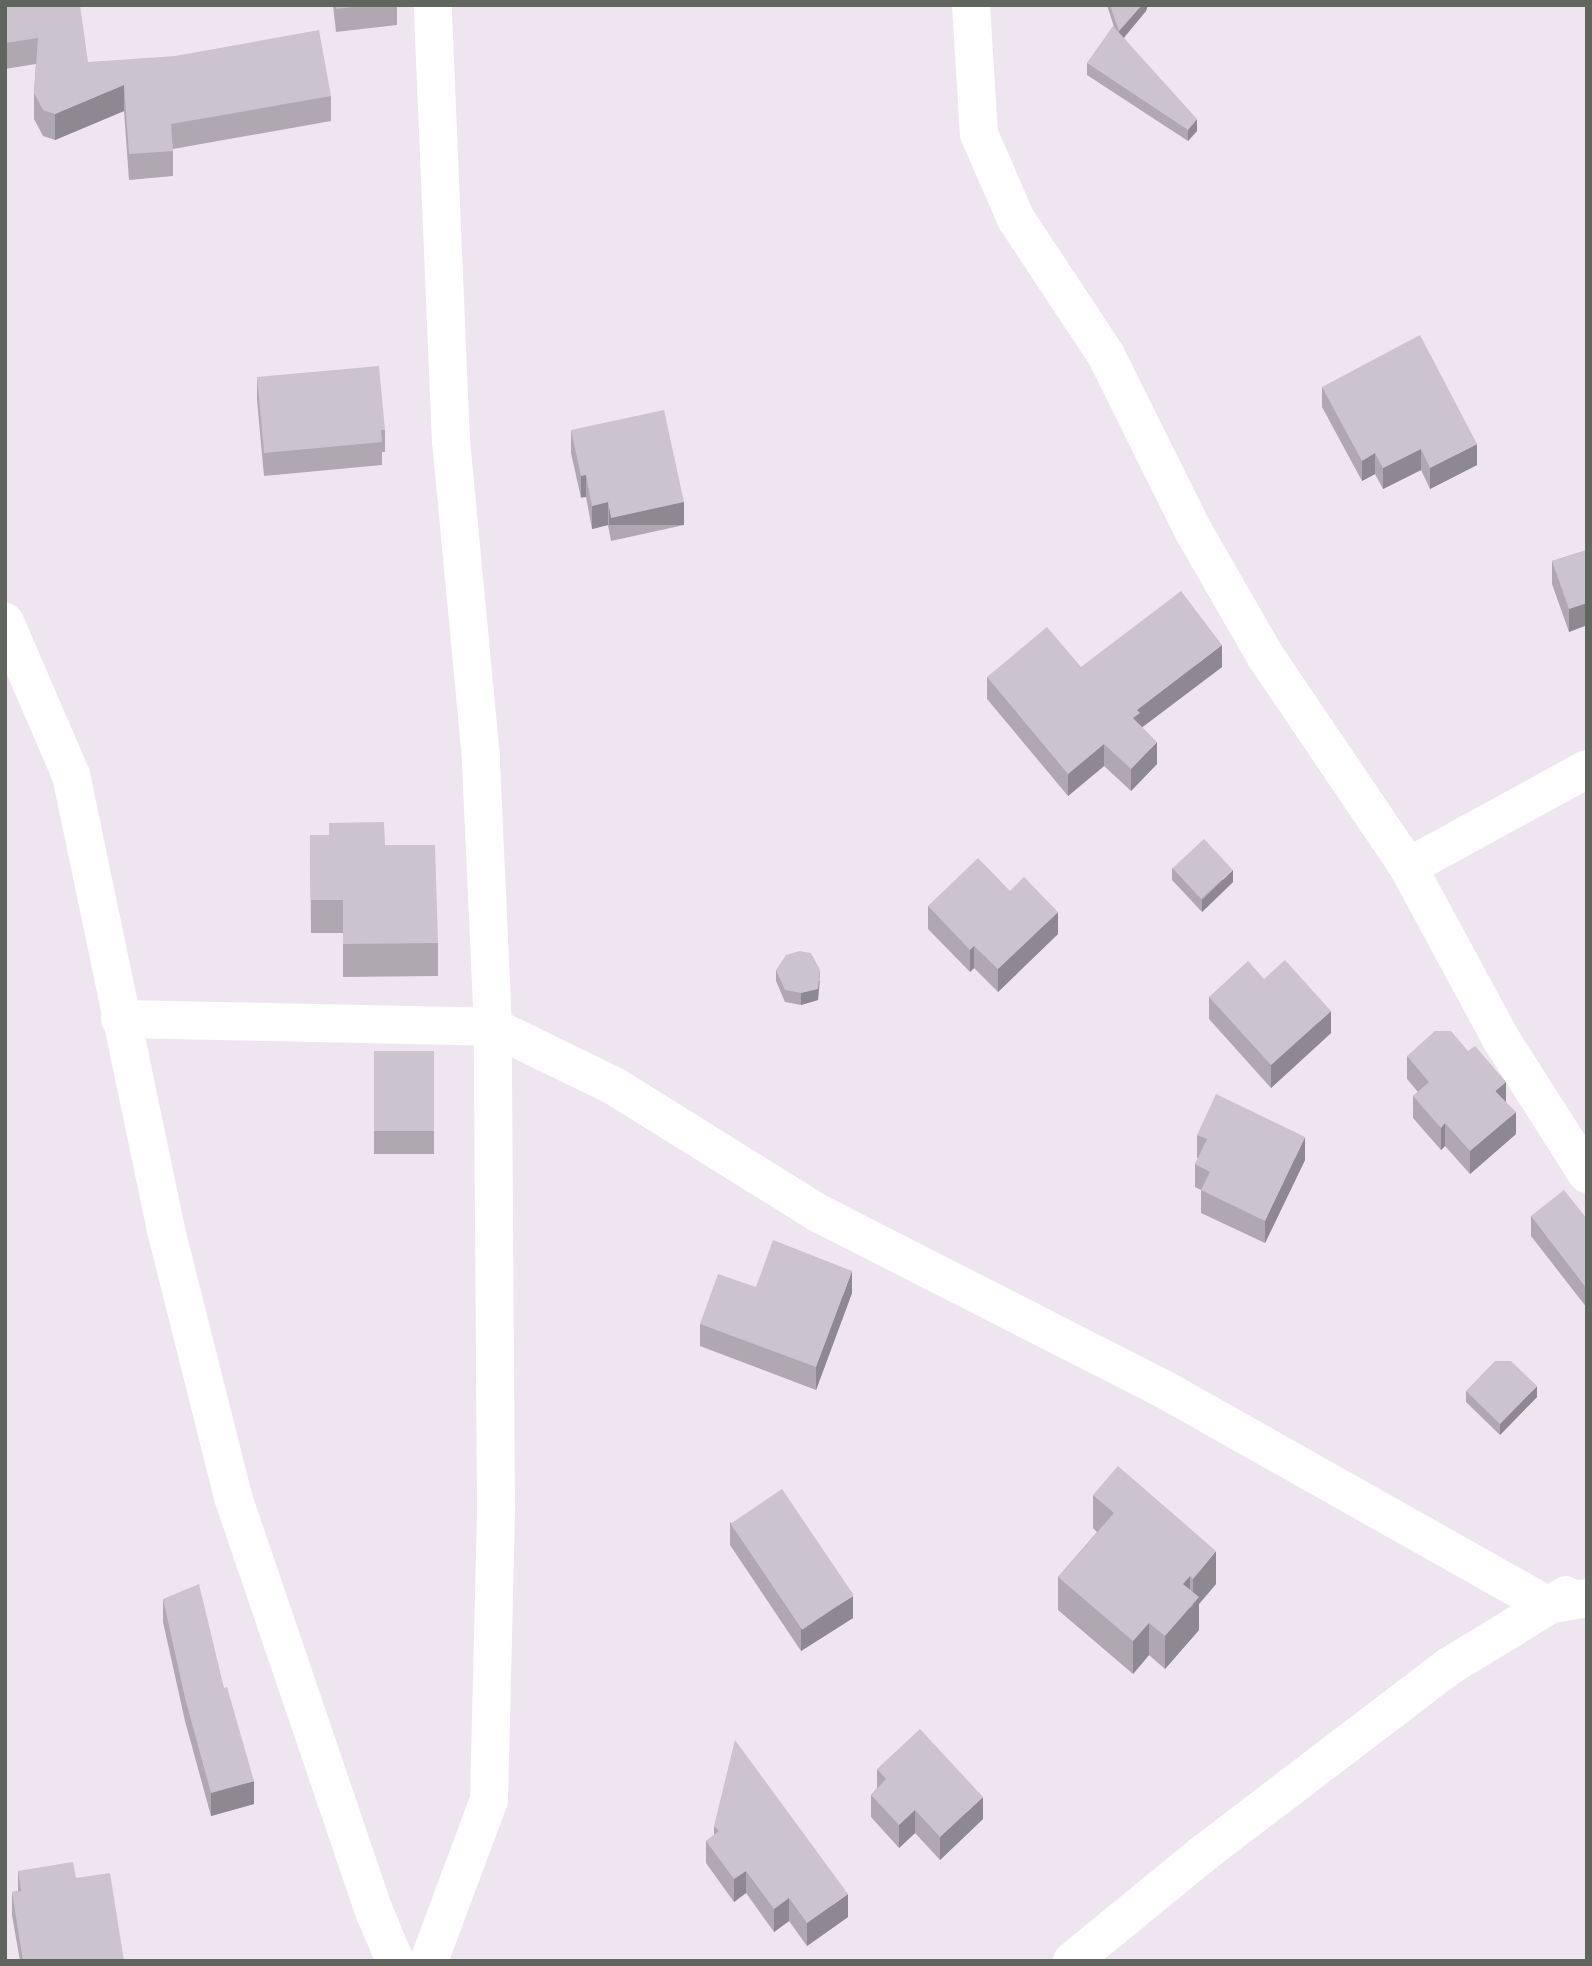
<!DOCTYPE html>
<html>
<head>
<meta charset="utf-8">
<style>
	body { margin:0 }
	#map { position:relative; width:1592px; height:1966px; overflow:hidden; background:#efe5f0; font-family:Manrope,sans-serif }
	div>[style] { position:absolute }
	[style*='--x'] { left:calc(var(--x)*1px); top:calc(var(--y)*1px); width:calc(var(--w)*1px); rotate:calc(var(--a)*1deg) }
	.street>* { height:38px; margin:-19px; padding:0 19px; transform-origin:19px; border-radius:19px; background:#fff }
	.secondary>* { height:38px; margin:-19px; padding:0 19px; transform-origin:19px; border-radius:19px; background:#fff }
	.wall>* { inset:0; background:#afa8b1; transform-origin:0 0 }
	.shaded-wall>* { inset:0; background:#8e8890; transform-origin:0 0 }
	.building>* { inset:0; background:#cbc3ce; transform-origin:0 0 }
	span { translate:-50% -50%; white-space:nowrap; text-align:center; line-height:1.15; -webkit-text-stroke:5px #fff; paint-order:stroke }
	.frame { position:absolute; inset:0; border:7px solid #60665d; pointer-events:none }
</style>
</head>
<body>
<div id="map">
	<div class="street">
		<i style="--x:971;--y:5;--w:129;--a:86.5"></i>
		<i style="--x:979;--y:134;--w:93;--a:66.5"></i>
		<i style="--x:1016;--y:219;--w:163;--a:56.5"></i>
		<i style="--x:1106;--y:355;--w:198;--a:63.6"></i>
		<i style="--x:1194;--y:532;--w:144;--a:60.1"></i>
		<i style="--x:1266;--y:657;--w:254;--a:55.9"></i>
		<i style="--x:1408;--y:867;--w:196;--a:61.6"></i>
		<i style="--x:1501;--y:1039;--w:160;--a:57.5"></i>
		<i style="--x:1408;--y:867;--w:204;--a:-28.7"></i>
		<i style="--x:120;--y:1019;--w:373;--a:1.2"></i>
		<i style="--x:493;--y:1027;--w:135;--a:26"></i>
		<i style="--x:614;--y:1086;--w:243;--a:31.9"></i>
		<i style="--x:820;--y:1214;--w:390;--a:27"></i>
		<i style="--x:1167;--y:1391;--w:436;--a:29.4"></i>
		<i style="--x:1547;--y:1605;--w:41;--a:-9.9"></i>
		<i style="--x:429;--y:1961;--w:172;--a:-69.6"></i>
		<i style="--x:489;--y:1800;--w:295;--a:-88.6"></i>
		<i style="--x:496;--y:1505;--w:478;--a:-90.4"></i>
		<i style="--x:493;--y:1027;--w:269;--a:-92.6"></i>
		<i style="--x:481;--y:758;--w:317;--a:-95.4"></i>
		<i style="--x:451;--y:442;--w:437;--a:-92.4"></i>
		<i style="--x:1072;--y:1961;--w:171;--a:-39.3"></i>
		<i style="--x:1204;--y:1853;--w:307;--a:-37.3"></i>
		<i style="--x:1448;--y:1667;--w:138;--a:-31.4"></i>
	</div>
	<div class="secondary">
		<i style="--x:5;--y:622;--w:167;--a:66.7"></i>
		<i style="--x:71;--y:775;--w:461;--a:78.2"></i>
		<i style="--x:165;--y:1226;--w:279;--a:75.9"></i>
		<i style="--x:233;--y:1497;--w:440;--a:71.2"></i>
		<i style="--x:375;--y:1913;--w:52;--a:67.4"></i>
	</div>
	<div class="wall">
		<i style="clip-path:polygon(5px 5px,88px 62px,331px 96px,331px 121px,173px 149px,173px 176px,129px 180px,124px 111px,55px 140px,43px 136px,34px 119px,34px 93px,36px 64px,5px 69px)"></i>
		<i style="clip-path:polygon(333px 5px,397px 5px,397px 25px,336px 32px)"></i>
		<i style="clip-path:polygon(1107px 5px,1148px 5px,1146px 11px,1124px 38px,1197px 131px,1188px 141px,1087px 75px,1087px 63px,1114px 27px)"></i>
		<i style="clip-path:polygon(257px 377px,385px 430px,385px 452px,382px 452px,382px 465px,264px 476px,257px 400px)"></i>
		<i style="clip-path:polygon(1322px 387px,1477px 465px,1430px 489px,1421px 470px,1383px 489px,1375px 474px,1362px 481px,1322px 407px)"></i>
		<i style="clip-path:polygon(571px 430px,684px 525px,611px 541px,608px 525px,592px 529px,586px 497px,581px 498px,571px 453px)"></i>
		<i style="clip-path:polygon(1587px 550px,1587px 625px,1569px 632px,1552px 584px,1552px 561px)"></i>
		<i style="clip-path:polygon(1081px 667px,1222px 667px,1142px 727px,1157px 764px,1131px 791px,1104px 766px,1068px 796px,987px 699px,987px 677px)"></i>
		<i style="clip-path:polygon(310px 835px,385px 845px,438px 943px,438px 976px,343px 977px,343px 933px,311px 933px)"></i>
		<i style="clip-path:polygon(1172px 868px,1233px 882px,1202px 912px,1172px 880px)"></i>
		<i style="clip-path:polygon(1010px 891px,1058px 934px,998px 992px,974px 968px,970px 972px,928px 929px,928px 906px)"></i>
		<i style="clip-path:polygon(776px 970px,820px 981px,818px 1000px,801px 1005px,785px 1002px,776px 981px)"></i>
		<i style="clip-path:polygon(1264px 979px,1331px 1033px,1271px 1088px,1209px 1019px,1209px 997px)"></i>
		<i style="left:374px;top:1051px;width:60px;height:103px"></i>
		<i style="clip-path:polygon(1407px 1056px,1506px 1102px,1516px 1134px,1470px 1174px,1445px 1146px,1441px 1150px,1413px 1118px,1413px 1096px,1418px 1092px,1407px 1079px)"></i>
		<i style="clip-path:polygon(1197px 1135px,1305px 1160px,1265px 1243px,1201px 1213px,1201px 1190px,1195px 1187px,1195px 1164px,1198px 1158px,1197px 1158px)"></i>
		<i style="clip-path:polygon(1531px 1216px,1587px 1219px,1587px 1308px,1531px 1236px)"></i>
		<i style="clip-path:polygon(852px 1293px,816px 1390px,700px 1346px,700px 1324px)"></i>
		<i style="clip-path:polygon(1466px 1391px,1537px 1397px,1500px 1435px,1466px 1402px)"></i>
		<i style="clip-path:polygon(1093px 1495px,1216px 1584px,1199px 1604px,1199px 1630px,1165px 1669px,1149px 1655px,1133px 1674px,1058px 1610px,1058px 1577px,1097px 1532px,1093px 1528px)"></i>
		<i style="clip-path:polygon(730px 1522px,853px 1618px,801px 1651px,730px 1545px)"></i>
		<i style="clip-path:polygon(163px 1599px,254px 1804px,211px 1816px,185px 1721px,163px 1622px)"></i>
		<i style="clip-path:polygon(877px 1769px,983px 1819px,940px 1860px,915px 1833px,899px 1848px,871px 1817px,871px 1795px,877px 1788px)"></i>
		<i style="clip-path:polygon(714px 1826px,848px 1917px,807px 1946px,789px 1921px,774px 1932px,746px 1893px,734px 1902px,706px 1863px,706px 1841px,714px 1835px)"></i>
		<i style="clip-path:polygon(18px 1871px,76px 1878px,124px 1961px,20px 1961px,12px 1915px,12px 1892px,18px 1891px)"></i>
	</div>
	<div class="shaded-wall">
		<i style="clip-path:polygon(1142px 5px,1148px 5px,1146px 11px,1119px 43px,1119px 31px)"></i>
		<i style="clip-path:polygon(124px 85px,124px 111px,55px 140px,55px 114px)"></i>
		<i style="clip-path:polygon(1197px 119px,1197px 131px,1188px 141px,1188px 130px)"></i>
		<i style="clip-path:polygon(1477px 444px,1477px 465px,1430px 489px,1430px 468px)"></i>
		<i style="clip-path:polygon(1421px 449px,1421px 470px,1383px 489px,1383px 468px)"></i>
		<i style="clip-path:polygon(1375px 453px,1375px 474px,1362px 481px,1362px 461px)"></i>
		<i style="left:586px;top:475px;width:22px;height:5px;rotate:90deg"></i>
		<i style="clip-path:polygon(608px 502px,608px 525px,592px 529px,592px 506px)"></i>
		<i style="left:684px;top:502px;width:23px;height:75px;rotate:90deg"></i>
		<i style="clip-path:polygon(1587px 603px,1587px 625px,1569px 632px,1569px 609px)"></i>
		<i style="clip-path:polygon(1222px 645px,1222px 667px,1140px 729px,1133px 718px,1137px 710px)"></i>
		<i style="clip-path:polygon(1157px 742px,1157px 764px,1131px 791px,1131px 769px)"></i>
		<i style="clip-path:polygon(1104px 744px,1104px 766px,1068px 796px,1068px 774px)"></i>
		<i style="clip-path:polygon(1233px 870px,1233px 882px,1202px 912px,1202px 900px)"></i>
		<i style="clip-path:polygon(1058px 912px,1058px 934px,998px 992px,998px 969px)"></i>
		<i style="clip-path:polygon(974px 946px,974px 968px,970px 972px,970px 950px)"></i>
		<i style="clip-path:polygon(820px 970px,818px 1000px,801px 1005px,801px 993px)"></i>
		<i style="clip-path:polygon(1331px 1011px,1331px 1033px,1271px 1088px,1271px 1065px)"></i>
		<i style="clip-path:polygon(1506px 1082px,1506px 1104px,1495px 1091px)"></i>
		<i style="clip-path:polygon(1516px 1112px,1516px 1134px,1470px 1174px,1470px 1151px)"></i>
		<i style="clip-path:polygon(1445px 1123px,1445px 1146px,1441px 1150px,1441px 1128px)"></i>
		<i style="clip-path:polygon(1305px 1137px,1305px 1160px,1265px 1243px,1265px 1221px)"></i>
		<i style="clip-path:polygon(852px 1271px,852px 1293px,816px 1390px,816px 1367px)"></i>
		<i style="clip-path:polygon(1537px 1386px,1537px 1397px,1500px 1435px,1500px 1424px)"></i>
		<i style="clip-path:polygon(1216px 1551px,1216px 1584px,1199px 1604px,1199px 1630px,1165px 1669px,1165px 1636px,1183px 1584px,1190px 1576px,1190px 1608px,1193px 1605px,1193px 1579px)"></i>
		<i style="clip-path:polygon(853px 1596px,853px 1618px,801px 1651px,801px 1629px)"></i>
		<i style="clip-path:polygon(1149px 1623px,1149px 1655px,1133px 1674px,1133px 1641px)"></i>
		<i style="clip-path:polygon(254px 1781px,254px 1804px,211px 1816px,211px 1793px)"></i>
		<i style="clip-path:polygon(983px 1797px,983px 1819px,940px 1860px,940px 1837px)"></i>
		<i style="clip-path:polygon(915px 1810px,915px 1833px,899px 1848px,899px 1825px)"></i>
		<i style="clip-path:polygon(746px 1871px,746px 1893px,734px 1902px,734px 1879px)"></i>
		<i style="clip-path:polygon(848px 1894px,848px 1917px,807px 1946px,807px 1923px)"></i>
		<i style="clip-path:polygon(789px 1898px,789px 1921px,774px 1932px,774px 1909px)"></i>
	</div>
	<div class="building">
		<i style="clip-path:polygon(5px 5px,80px 5px,88px 62px,175px 56px,319px 30px,331px 96px,171px 124px,173px 151px,129px 154px,124px 85px,55px 114px,43px 110px,34px 93px,38px 38px,5px 43px)"></i>
		<i style="clip-path:polygon(336px 5px,371px 5px,336px 9px)"></i>
		<i style="clip-path:polygon(1110px 5px,1142px 5px,1119px 31px)"></i>
		<i style="clip-path:polygon(1113px 26px,1197px 119px,1188px 130px,1087px 63px)"></i>
		<i style="clip-path:polygon(1420px 335px,1477px 444px,1430px 468px,1421px 449px,1383px 468px,1375px 453px,1362px 461px,1322px 387px)"></i>
		<i style="clip-path:polygon(379px 366px,385px 430px,381px 430px,382px 442px,264px 453px,257px 377px)"></i>
		<i style="clip-path:polygon(664px 410px,684px 502px,611px 518px,608px 502px,592px 506px,586px 475px,581px 476px,571px 430px)"></i>
		<i style="clip-path:polygon(1587px 550px,1587px 603px,1569px 609px,1552px 561px)"></i>
		<i style="clip-path:polygon(1181px 591px,1222px 645px,1137px 710px,1140px 713px,1133px 718px,1157px 742px,1131px 769px,1104px 744px,1068px 774px,987px 677px,1047px 627px,1081px 667px)"></i>
		<i style="clip-path:polygon(384px 822px,385px 845px,435px 845px,438px 943px,343px 944px,343px 900px,311px 900px,310px 835px,329px 835px,329px 823px)"></i>
		<i style="left:1204px;top:839px;width:42px;height:43px;rotate:47deg"></i>
		<i style="clip-path:polygon(978px 858px,1010px 891px,1024px 877px,1058px 912px,998px 969px,974px 946px,970px 950px,928px 906px)"></i>
		<i style="clip-path:polygon(800px 951px,811px 953px,820px 970px,818px 989px,801px 993px,785px 990px,776px 970px,786px 955px)"></i>
		<i style="clip-path:polygon(1285px 960px,1331px 1011px,1271px 1065px,1209px 997px,1248px 961px,1264px 979px)"></i>
		<i style="clip-path:polygon(1435px 1031px,1451px 1031px,1468px 1051px,1475px 1046px,1506px 1082px,1495px 1091px,1516px 1112px,1470px 1151px,1445px 1123px,1441px 1128px,1413px 1096px,1429px 1082px,1407px 1056px)"></i>
		<i style="left:374px;top:1051px;width:60px;height:80px"></i>
		<i style="clip-path:polygon(1216px 1094px,1305px 1137px,1265px 1221px,1201px 1190px,1210px 1172px,1195px 1164px,1207px 1139px,1197px 1135px)"></i>
		<i style="clip-path:polygon(1564px 1190px,1587px 1219px,1587px 1289px,1531px 1216px)"></i>
		<i style="clip-path:polygon(773px 1240px,852px 1271px,816px 1367px,700px 1324px,718px 1274px,756px 1287px)"></i>
		<i style="clip-path:polygon(1495px 1361px,1511px 1361px,1537px 1386px,1500px 1424px,1466px 1391px)"></i>
		<i style="clip-path:polygon(1118px 1466px,1216px 1551px,1193px 1579px,1190px 1576px,1183px 1584px,1199px 1597px,1165px 1636px,1149px 1623px,1133px 1641px,1058px 1577px,1114px 1513px,1093px 1495px)"></i>
		<i style="left:782px;top:1489px;width:128px;height:62px;rotate:56deg"></i>
		<i style="clip-path:polygon(199px 1584px,224px 1688px,227px 1687px,254px 1781px,211px 1793px,185px 1698px,163px 1599px)"></i>
		<i style="clip-path:polygon(920px 1729px,983px 1797px,940px 1837px,915px 1810px,899px 1825px,871px 1795px,886px 1779px,877px 1769px)"></i>
		<i style="clip-path:polygon(735px 1740px,848px 1894px,807px 1923px,789px 1898px,774px 1909px,746px 1871px,734px 1879px,706px 1841px,719px 1831px,714px 1826px)"></i>
		<i style="clip-path:polygon(73px 1862px,76px 1878px,110px 1873px,124px 1961px,23px 1961px,12px 1892px,21px 1891px,18px 1871px)"></i>
	</div>
	<div class="frame"></div>
</div>
</body>
</html>
